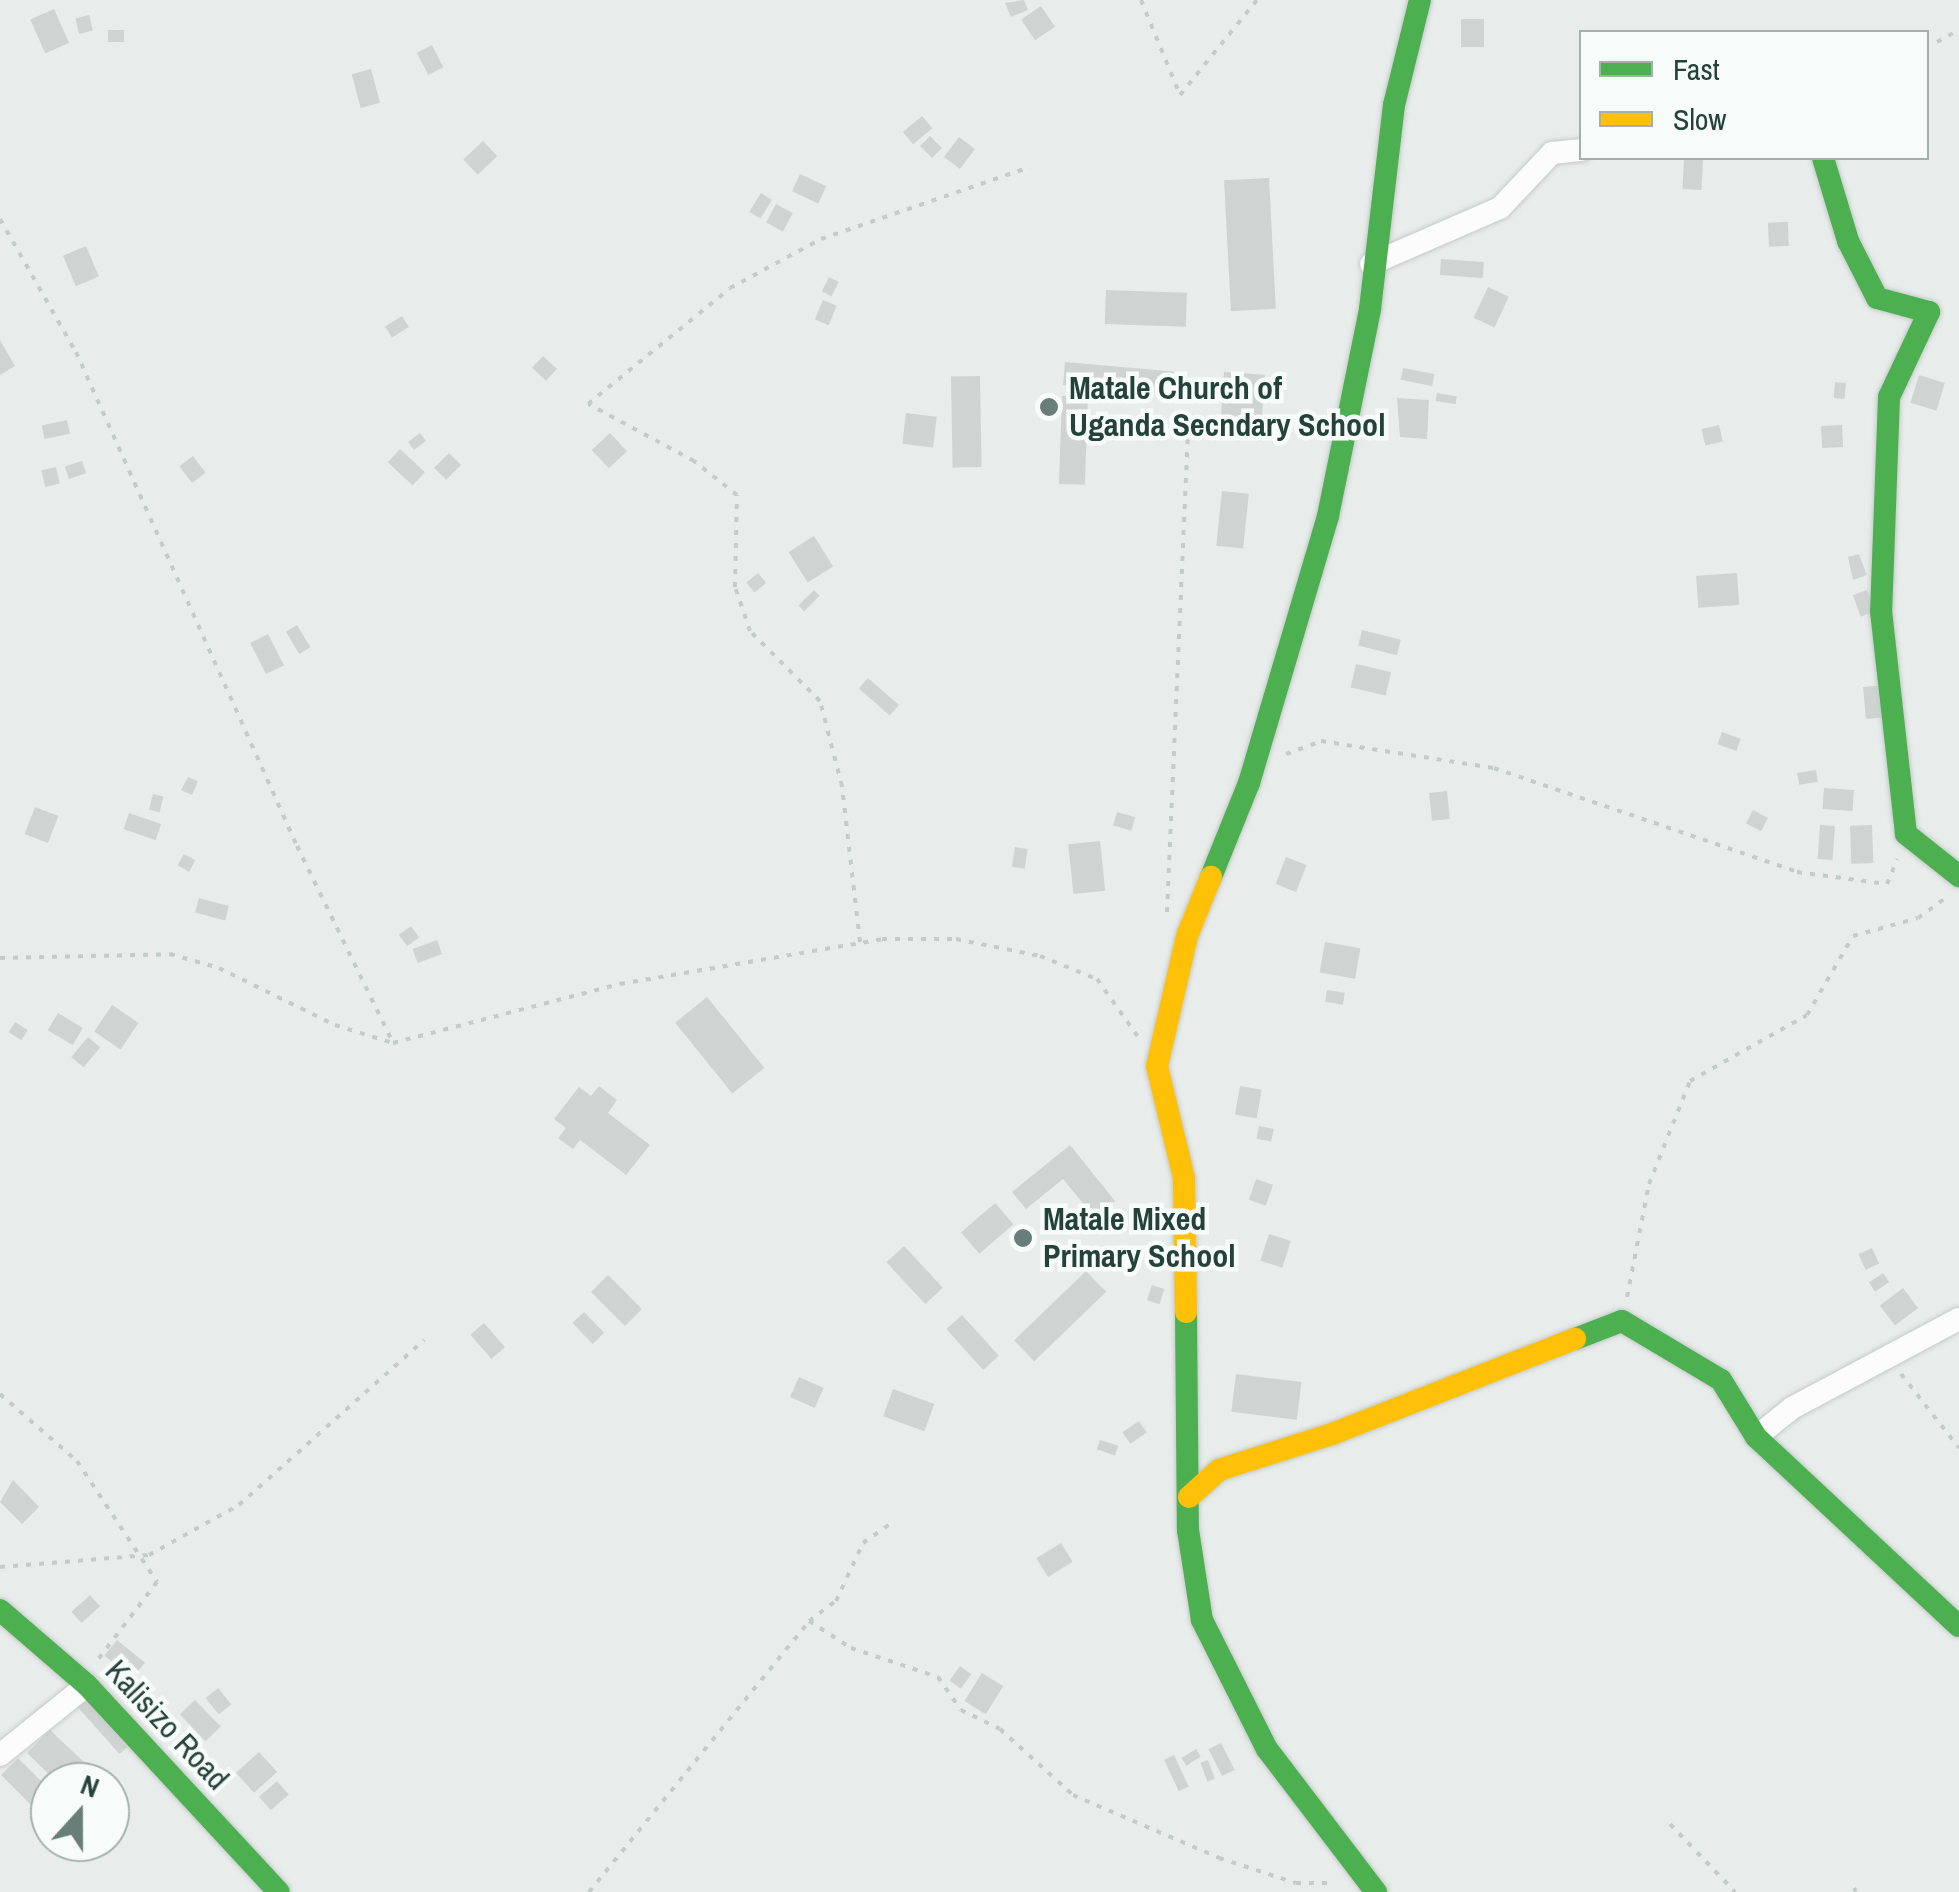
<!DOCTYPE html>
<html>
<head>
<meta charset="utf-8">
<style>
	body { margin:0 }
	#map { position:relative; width:1959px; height:1892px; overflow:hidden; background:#e8edeb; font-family:"Archivo Narrow",sans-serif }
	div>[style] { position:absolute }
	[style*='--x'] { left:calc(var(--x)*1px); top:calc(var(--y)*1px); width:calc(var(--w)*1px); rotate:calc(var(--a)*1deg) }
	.building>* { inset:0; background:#cfd4d2; transform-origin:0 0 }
	.path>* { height:4px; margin-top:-2px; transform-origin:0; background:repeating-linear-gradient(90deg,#c3ccca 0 5px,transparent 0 13px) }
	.roads { filter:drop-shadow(0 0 2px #c5cac8) drop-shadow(0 0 2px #c5cac8) }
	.street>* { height:22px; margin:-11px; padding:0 11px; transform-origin:11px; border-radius:11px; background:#fcfcfc }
	.fast>* { height:22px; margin:-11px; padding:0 11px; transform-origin:11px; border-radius:11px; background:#4caf50 }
	.slow>* { height:22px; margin:-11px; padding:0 11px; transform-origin:11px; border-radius:11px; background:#ffc107 }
	.dots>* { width:28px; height:28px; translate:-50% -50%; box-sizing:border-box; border:5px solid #f7fbf9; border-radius:50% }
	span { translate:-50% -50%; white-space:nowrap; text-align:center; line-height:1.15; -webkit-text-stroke:9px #f7fbf9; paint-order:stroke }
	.poi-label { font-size:32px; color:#24423a; font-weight:700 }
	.left { translate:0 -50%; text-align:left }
	.street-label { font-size:32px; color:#24423a }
	.legend { position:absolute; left:1579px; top:30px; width:350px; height:130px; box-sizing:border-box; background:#f7fbf9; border:2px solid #a3b1ad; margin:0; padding:12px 18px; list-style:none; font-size:30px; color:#24423a }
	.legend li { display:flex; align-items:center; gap:20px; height:50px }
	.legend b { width:50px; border:2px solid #a3b1ad }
	.north { position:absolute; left:30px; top:1762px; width:100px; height:100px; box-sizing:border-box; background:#f7fbf9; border:2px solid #a3b1ad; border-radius:50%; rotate:21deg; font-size:28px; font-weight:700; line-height:40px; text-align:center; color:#24423a }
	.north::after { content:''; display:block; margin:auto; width:35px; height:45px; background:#697e78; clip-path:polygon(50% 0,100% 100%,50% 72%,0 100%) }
</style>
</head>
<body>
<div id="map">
	<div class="building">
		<i style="clip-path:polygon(1024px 0,1028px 10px,1011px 17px,1005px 3px)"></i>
		<i style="left:1041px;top:6px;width:25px;height:24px;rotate:56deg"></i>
		<i style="left:54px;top:9px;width:37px;height:26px;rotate:66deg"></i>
		<i style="left:89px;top:15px;width:16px;height:14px;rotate:76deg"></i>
		<i style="left:1461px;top:19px;width:23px;height:28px"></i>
		<i style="left:124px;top:30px;width:12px;height:16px;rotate:90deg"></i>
		<i style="left:432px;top:45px;width:25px;height:17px;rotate:63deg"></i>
		<i style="left:371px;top:69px;width:35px;height:20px;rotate:75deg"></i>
		<i style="left:922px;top:116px;width:16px;height:25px;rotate:50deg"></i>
		<i style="left:930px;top:136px;width:17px;height:14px;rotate:45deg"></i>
		<i style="left:959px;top:137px;width:20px;height:25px;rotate:37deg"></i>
		<i style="left:483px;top:141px;width:21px;height:27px;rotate:47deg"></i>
		<i style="left:1684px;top:159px;width:19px;height:30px;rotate:3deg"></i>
		<i style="left:800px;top:174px;width:29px;height:19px;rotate:25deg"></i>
		<i style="left:1269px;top:178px;width:131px;height:45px;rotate:87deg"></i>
		<i style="left:761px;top:193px;width:13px;height:22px;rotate:32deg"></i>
		<i style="left:776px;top:204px;width:19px;height:21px;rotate:28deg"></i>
		<i style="left:1788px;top:222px;width:24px;height:20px;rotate:88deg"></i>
		<i style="left:86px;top:246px;width:33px;height:25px;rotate:67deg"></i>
		<i style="left:1441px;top:259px;width:43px;height:16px;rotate:4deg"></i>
		<i style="left:829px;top:277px;width:11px;height:16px;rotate:27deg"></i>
		<i style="left:1488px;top:287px;width:23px;height:34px;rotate:25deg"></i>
		<i style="left:1106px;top:290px;width:81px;height:34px;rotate:2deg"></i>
		<i style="left:823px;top:300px;width:15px;height:21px;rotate:23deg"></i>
		<i style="left:402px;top:316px;width:13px;height:20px;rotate:58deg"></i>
		<i style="clip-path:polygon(0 340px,15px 366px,0 375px)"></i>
		<i style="left:543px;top:356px;width:19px;height:16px;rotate:43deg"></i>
		<i style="left:1065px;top:362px;width:114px;height:23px;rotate:5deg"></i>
		<i style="left:1403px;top:368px;width:32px;height:12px;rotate:11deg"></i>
		<i style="left:1224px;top:372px;width:41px;height:61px;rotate:4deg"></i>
		<i style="left:1919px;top:375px;width:27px;height:29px;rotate:17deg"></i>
		<i style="left:980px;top:376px;width:91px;height:29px;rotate:89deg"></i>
		<i style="left:1835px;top:382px;width:11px;height:16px;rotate:5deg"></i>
		<i style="left:1437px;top:393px;width:20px;height:8px;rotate:9deg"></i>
		<i style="left:1062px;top:396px;width:26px;height:88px;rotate:2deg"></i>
		<i style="clip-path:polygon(1397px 398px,1429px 400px,1427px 439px,1400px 437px)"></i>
		<i style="left:906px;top:413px;width:31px;height:31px;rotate:7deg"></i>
		<i style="left:67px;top:420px;width:14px;height:26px;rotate:78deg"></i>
		<i style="left:1719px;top:425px;width:17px;height:18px;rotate:77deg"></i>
		<i style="left:1842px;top:425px;width:22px;height:21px;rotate:87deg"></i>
		<i style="left:420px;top:433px;width:10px;height:15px;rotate:53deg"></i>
		<i style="left:610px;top:433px;width:25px;height:25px;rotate:47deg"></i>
		<i style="left:400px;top:449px;width:34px;height:18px;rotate:43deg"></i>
		<i style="left:449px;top:453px;width:17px;height:21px;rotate:45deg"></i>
		<i style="left:193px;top:456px;width:21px;height:17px;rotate:53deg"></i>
		<i style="left:82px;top:461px;width:13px;height:18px;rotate:72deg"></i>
		<i style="left:56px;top:467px;width:17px;height:15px;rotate:77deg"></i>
		<i style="left:1222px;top:491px;width:27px;height:55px;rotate:6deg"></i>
		<i style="left:814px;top:536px;width:36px;height:30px;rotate:58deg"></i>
		<i style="clip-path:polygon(1859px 554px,1867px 575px,1853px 580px,1848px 557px)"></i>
		<i style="left:758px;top:573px;width:13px;height:15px;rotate:51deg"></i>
		<i style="left:1737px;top:573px;width:32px;height:41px;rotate:86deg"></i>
		<i style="left:814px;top:590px;width:8px;height:22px;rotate:45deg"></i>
		<i style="left:1867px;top:590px;width:23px;height:15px;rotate:70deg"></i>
		<i style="left:297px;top:625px;width:26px;height:13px;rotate:59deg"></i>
		<i style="left:1362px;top:630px;width:40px;height:16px;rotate:14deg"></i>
		<i style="left:268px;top:634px;width:35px;height:20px;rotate:63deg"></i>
		<i style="left:1356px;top:664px;width:36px;height:24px;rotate:13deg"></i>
		<i style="left:868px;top:678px;width:41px;height:14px;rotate:41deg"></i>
		<i style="left:1887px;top:685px;width:32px;height:24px;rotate:85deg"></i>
		<i style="left:1722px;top:732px;width:20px;height:13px;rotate:20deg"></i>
		<i style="left:1816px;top:770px;width:12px;height:19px;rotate:81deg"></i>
		<i style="clip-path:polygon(188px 777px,198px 781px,192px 795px,181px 790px)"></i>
		<i style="left:1824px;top:788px;width:30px;height:21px;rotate:4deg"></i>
		<i style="left:1447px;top:791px;width:28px;height:18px;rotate:84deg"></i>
		<i style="left:153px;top:794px;width:11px;height:16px;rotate:15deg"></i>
		<i style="left:35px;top:807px;width:25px;height:29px;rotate:21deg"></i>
		<i style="left:1753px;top:810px;width:17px;height:15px;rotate:28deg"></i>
		<i style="left:1117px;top:812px;width:19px;height:14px;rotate:16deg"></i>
		<i style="left:129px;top:813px;width:34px;height:17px;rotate:19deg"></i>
		<i style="left:1820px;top:825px;width:15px;height:34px;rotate:4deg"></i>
		<i style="left:1872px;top:825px;width:38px;height:22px;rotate:88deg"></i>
		<i style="left:1100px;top:841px;width:50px;height:32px;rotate:84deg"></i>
		<i style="left:1015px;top:847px;width:13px;height:20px;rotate:9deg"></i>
		<i style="left:184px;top:854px;width:13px;height:13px;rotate:29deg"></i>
		<i style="left:1286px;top:857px;width:22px;height:29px;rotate:21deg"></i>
		<i style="left:199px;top:898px;width:31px;height:15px;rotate:15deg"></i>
		<i style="left:411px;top:926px;width:14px;height:15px;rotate:54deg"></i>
		<i style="left:437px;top:940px;width:15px;height:26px;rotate:70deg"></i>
		<i style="left:1325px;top:942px;width:36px;height:31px;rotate:10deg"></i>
		<i style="left:1327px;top:990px;width:18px;height:12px;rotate:9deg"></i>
		<i style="left:707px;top:997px;width:91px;height:41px;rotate:51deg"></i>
		<i style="left:112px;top:1005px;width:32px;height:32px;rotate:34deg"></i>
		<i style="left:58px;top:1013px;width:29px;height:20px;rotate:31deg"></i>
		<i style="left:15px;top:1022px;width:15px;height:12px;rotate:32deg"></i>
		<i style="left:88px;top:1037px;width:16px;height:26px;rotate:40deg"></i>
		<i style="clip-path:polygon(599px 1086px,617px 1100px,608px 1113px,650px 1145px,626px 1175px,580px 1140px,573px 1149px,558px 1138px,566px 1128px,554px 1119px,579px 1087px,591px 1096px)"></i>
		<i style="left:1240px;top:1086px;width:22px;height:29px;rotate:10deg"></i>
		<i style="left:1259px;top:1126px;width:15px;height:13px;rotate:11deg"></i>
		<i style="clip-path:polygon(1070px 1145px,1115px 1201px,1095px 1218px,1063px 1179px,1026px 1209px,1012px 1192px)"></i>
		<i style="left:1256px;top:1179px;width:18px;height:22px;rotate:19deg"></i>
		<i style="left:995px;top:1203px;width:28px;height:45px;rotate:49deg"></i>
		<i style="left:1269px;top:1234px;width:23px;height:28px;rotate:18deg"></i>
		<i style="left:904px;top:1246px;width:57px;height:24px;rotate:47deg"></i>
		<i style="left:1872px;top:1248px;width:17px;height:15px;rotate:65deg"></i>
		<i style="left:1086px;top:1271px;width:29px;height:100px;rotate:46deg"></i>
		<i style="left:1883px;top:1273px;width:11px;height:17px;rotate:56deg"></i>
		<i style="left:608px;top:1275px;width:48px;height:24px;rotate:45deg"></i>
		<i style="left:1152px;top:1285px;width:13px;height:16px;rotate:18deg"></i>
		<i style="left:1903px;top:1288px;width:25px;height:29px;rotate:53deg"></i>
		<i style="left:584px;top:1312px;width:29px;height:16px;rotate:46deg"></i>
		<i style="left:962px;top:1315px;width:55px;height:21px;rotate:48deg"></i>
		<i style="left:484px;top:1323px;width:32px;height:18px;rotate:49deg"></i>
		<i style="left:1236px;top:1374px;width:66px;height:38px;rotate:7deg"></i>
		<i style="left:799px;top:1377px;width:27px;height:22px;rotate:24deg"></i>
		<i style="left:893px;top:1389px;width:44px;height:29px;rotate:20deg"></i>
		<i style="left:1139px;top:1421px;width:14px;height:20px;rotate:56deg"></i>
		<i style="left:1100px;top:1440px;width:19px;height:10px;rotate:18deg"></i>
		<i style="clip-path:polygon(13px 1480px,39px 1507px,22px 1524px,0 1502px)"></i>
		<i style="left:1061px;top:1543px;width:22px;height:29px;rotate:58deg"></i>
		<i style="left:90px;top:1595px;width:15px;height:25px;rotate:48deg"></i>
		<i style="left:117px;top:1640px;width:36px;height:20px;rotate:39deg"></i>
		<i style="left:960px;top:1666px;width:14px;height:18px;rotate:36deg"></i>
		<i style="left:982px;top:1673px;width:25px;height:33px;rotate:32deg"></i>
		<i style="left:218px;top:1688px;width:21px;height:16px;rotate:51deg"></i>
		<i style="left:151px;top:1694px;width:23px;height:16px;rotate:49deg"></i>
		<i style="left:85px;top:1699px;width:64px;height:11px;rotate:48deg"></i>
		<i style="left:195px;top:1700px;width:37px;height:21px;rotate:46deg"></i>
		<i style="clip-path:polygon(50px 1730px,88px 1766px,72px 1782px,57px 1782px,27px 1753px)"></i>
		<i style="left:1221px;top:1743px;width:30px;height:14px;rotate:63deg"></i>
		<i style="left:1196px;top:1749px;width:9px;height:17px;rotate:58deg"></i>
		<i style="left:259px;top:1752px;width:27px;height:31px;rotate:48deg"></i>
		<i style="left:1174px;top:1755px;width:35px;height:11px;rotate:65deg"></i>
		<i style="left:18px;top:1758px;width:45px;height:24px;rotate:45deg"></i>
		<i style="left:1208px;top:1760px;width:20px;height:8px;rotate:70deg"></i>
		<i style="left:277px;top:1781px;width:18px;height:24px;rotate:49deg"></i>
	</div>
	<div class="path">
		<i style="--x:1141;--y:0;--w:103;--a:67.7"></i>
		<i style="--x:1180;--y:95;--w:122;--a:-51"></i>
		<i style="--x:1937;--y:42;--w:25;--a:-29"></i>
		<i style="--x:0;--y:219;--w:153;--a:60.3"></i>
		<i style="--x:76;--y:352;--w:541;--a:65.9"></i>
		<i style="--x:297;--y:846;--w:219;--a:64"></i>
		<i style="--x:1286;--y:754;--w:37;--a:-20"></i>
		<i style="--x:1321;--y:741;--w:175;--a:8.9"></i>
		<i style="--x:1494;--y:768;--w:320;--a:18.9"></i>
		<i style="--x:1797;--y:872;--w:91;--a:7.6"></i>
		<i style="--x:1887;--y:884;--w:27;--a:-68"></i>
		<i style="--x:1167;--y:912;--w:480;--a:-87.5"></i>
		<i style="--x:860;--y:942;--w:157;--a:-96.6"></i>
		<i style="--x:842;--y:786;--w:88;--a:-104.5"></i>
		<i style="--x:820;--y:701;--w:99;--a:-135"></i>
		<i style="--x:750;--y:631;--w:46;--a:-108.8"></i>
		<i style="--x:735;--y:587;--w:92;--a:-88.8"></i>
		<i style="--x:737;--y:495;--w:55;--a:-141.7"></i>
		<i style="--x:694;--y:461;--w:120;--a:-151.7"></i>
		<i style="--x:588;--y:404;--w:183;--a:-39.2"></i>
		<i style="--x:730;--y:288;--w:103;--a:-28.3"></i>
		<i style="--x:821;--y:239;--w:221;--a:-19"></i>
		<i style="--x:0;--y:958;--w:170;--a:-1.3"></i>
		<i style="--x:170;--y:954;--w:51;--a:15.9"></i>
		<i style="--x:219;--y:968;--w:129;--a:26.2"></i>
		<i style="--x:335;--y:1025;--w:61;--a:17.2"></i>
		<i style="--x:393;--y:1043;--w:235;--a:-14.6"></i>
		<i style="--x:620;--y:984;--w:266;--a:-9.7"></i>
		<i style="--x:882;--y:939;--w:74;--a:0"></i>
		<i style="--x:956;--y:939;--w:86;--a:11.4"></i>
		<i style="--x:1040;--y:956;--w:61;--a:22"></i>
		<i style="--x:1097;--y:979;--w:71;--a:54.7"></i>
		<i style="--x:1627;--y:1297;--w:115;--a:-79"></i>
		<i style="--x:1649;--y:1184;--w:111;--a:-68.3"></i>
		<i style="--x:1690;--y:1081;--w:134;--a:-29.4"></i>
		<i style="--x:1807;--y:1015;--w:91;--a:-59.8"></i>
		<i style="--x:1853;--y:936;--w:67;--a:-15.5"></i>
		<i style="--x:1918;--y:918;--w:36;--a:-36"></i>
		<i style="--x:1901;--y:1374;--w:94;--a:51.9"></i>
		<i style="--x:0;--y:1394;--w:102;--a:41"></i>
		<i style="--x:77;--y:1461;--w:145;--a:56.5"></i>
		<i style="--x:157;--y:1582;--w:101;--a:127.3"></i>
		<i style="--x:0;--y:1567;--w:149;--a:-4.6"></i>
		<i style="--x:149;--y:1555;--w:103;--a:-29.1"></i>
		<i style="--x:239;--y:1505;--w:248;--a:-41.7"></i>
		<i style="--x:809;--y:1621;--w:50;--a:32.7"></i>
		<i style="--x:851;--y:1648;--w:92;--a:18.4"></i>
		<i style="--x:938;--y:1677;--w:40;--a:55.1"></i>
		<i style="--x:961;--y:1710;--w:43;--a:26"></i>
		<i style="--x:1000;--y:1729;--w:98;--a:42.1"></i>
		<i style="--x:1073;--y:1795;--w:159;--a:23.3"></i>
		<i style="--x:1219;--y:1858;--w:81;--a:18"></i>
		<i style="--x:1296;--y:1883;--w:39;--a:0"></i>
		<i style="--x:1670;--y:1824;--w:94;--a:46.3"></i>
		<i style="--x:1854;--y:1888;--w:4;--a:63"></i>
		<i style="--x:589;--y:1892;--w:349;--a:-50.9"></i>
		<i style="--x:809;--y:1621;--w:34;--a:-37"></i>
		<i style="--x:836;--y:1601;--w:64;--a:-65"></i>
		<i style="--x:863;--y:1543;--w:32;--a:-35"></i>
	</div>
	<div class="roads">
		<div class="street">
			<i style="--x:1371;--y:264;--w:141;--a:-23.5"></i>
			<i style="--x:1500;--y:208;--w:76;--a:-46.6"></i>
			<i style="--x:1552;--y:153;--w:30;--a:-6"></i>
			<i style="--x:1756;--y:1437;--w:46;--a:-38.9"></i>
			<i style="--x:1792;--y:1408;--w:189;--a:-28.1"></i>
			<i style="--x:0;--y:1755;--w:112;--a:-38.8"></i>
		</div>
		<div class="fast">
			<i style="--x:1823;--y:158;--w:87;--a:73.2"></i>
			<i style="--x:1848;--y:241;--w:64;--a:63"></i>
			<i style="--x:1877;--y:298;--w:54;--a:15.1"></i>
			<i style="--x:1929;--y:312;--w:94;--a:115.2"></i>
			<i style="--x:1889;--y:397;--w:214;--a:92.1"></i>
			<i style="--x:1881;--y:611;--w:224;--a:83.6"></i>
			<i style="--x:1906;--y:834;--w:68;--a:38.4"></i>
			<i style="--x:1211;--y:877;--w:101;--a:-68"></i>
			<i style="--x:1249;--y:783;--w:278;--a:-73.5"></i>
			<i style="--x:1328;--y:516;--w:211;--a:-78.5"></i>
			<i style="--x:1370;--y:309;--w:205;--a:-83.3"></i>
			<i style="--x:1394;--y:105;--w:108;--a:-76.1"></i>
			<i style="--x:1186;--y:1312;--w:218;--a:89.5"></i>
			<i style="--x:1188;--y:1530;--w:91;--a:81.2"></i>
			<i style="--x:1202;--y:1620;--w:144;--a:63.3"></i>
			<i style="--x:1267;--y:1749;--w:180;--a:52.7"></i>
			<i style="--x:1575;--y:1339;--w:50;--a:-21"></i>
			<i style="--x:1622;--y:1321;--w:115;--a:30.8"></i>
			<i style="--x:1721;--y:1380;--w:67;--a:58.4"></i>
			<i style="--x:1756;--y:1437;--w:277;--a:43"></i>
			<i style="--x:0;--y:1610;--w:115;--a:40.8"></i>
			<i style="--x:87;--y:1685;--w:282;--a:47.2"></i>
		</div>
		<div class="slow">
			<i style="--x:1186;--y:1312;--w:134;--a:-90.9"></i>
			<i style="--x:1184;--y:1178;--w:115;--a:-103.6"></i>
			<i style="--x:1157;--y:1066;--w:133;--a:-77"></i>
			<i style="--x:1187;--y:936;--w:64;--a:-67.9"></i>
			<i style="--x:1189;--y:1497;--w:40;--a:-42"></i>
			<i style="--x:1219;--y:1470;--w:119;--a:-17.7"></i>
			<i style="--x:1332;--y:1434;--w:261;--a:-21.4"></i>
		</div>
	</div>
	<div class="dots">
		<i style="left:1049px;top:407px;background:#697e78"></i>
		<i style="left:1023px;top:1238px;background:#697e78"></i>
	</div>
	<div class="poi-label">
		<span class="left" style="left:1069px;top:407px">Matale Church of<br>Uganda Secndary School</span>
		<span class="left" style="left:1043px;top:1238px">Matale Mixed<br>Primary School</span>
	</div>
	<div class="street-label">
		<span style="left:167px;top:1725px;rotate:47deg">Kalisizo Road</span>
	</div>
	<ul class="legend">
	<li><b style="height:12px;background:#4caf50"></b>Fast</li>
	<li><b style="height:12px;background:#ffc107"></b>Slow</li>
	</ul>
	<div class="north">N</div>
</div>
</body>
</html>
